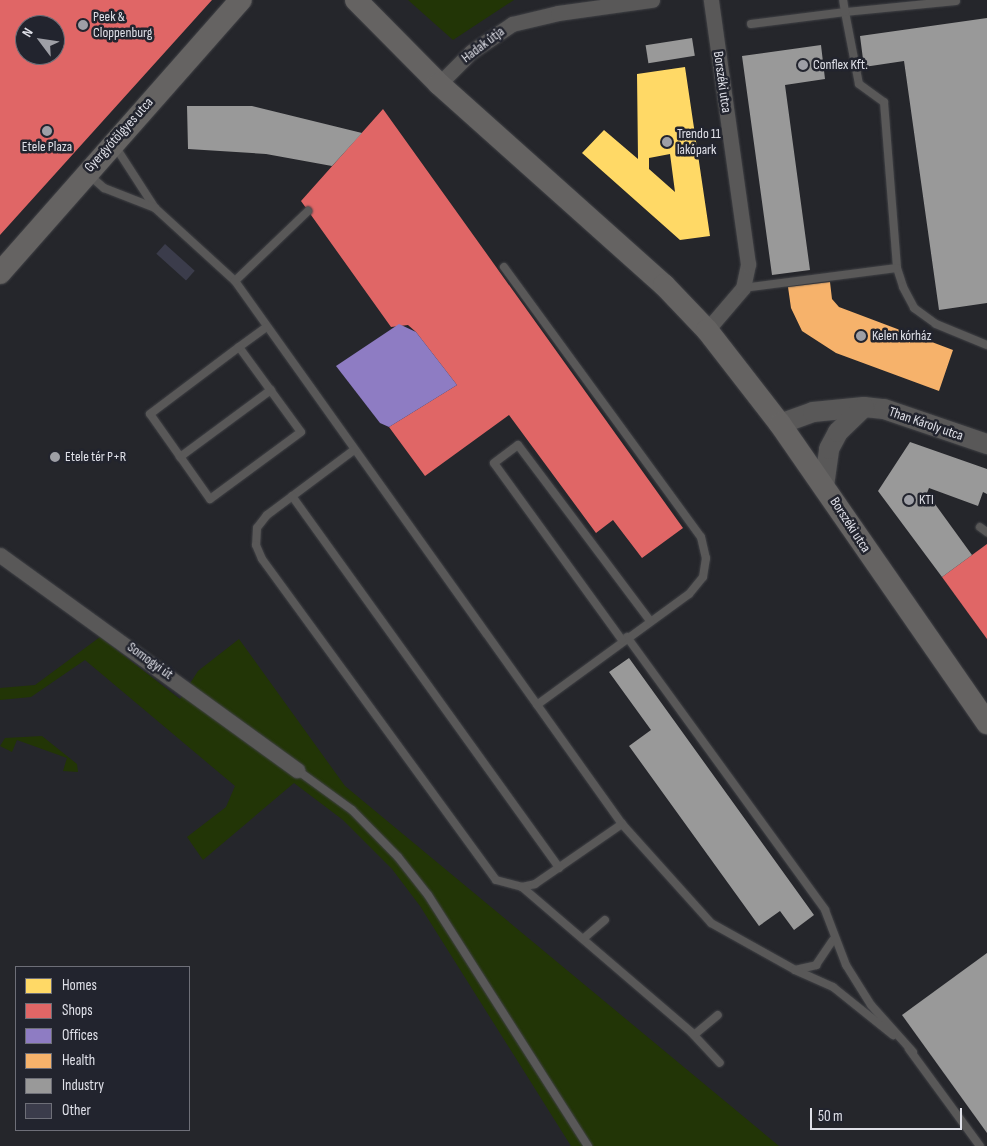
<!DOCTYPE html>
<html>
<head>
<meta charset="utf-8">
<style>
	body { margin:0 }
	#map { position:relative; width:987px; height:1146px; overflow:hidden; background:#25262b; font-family:"Sofia Sans Condensed",sans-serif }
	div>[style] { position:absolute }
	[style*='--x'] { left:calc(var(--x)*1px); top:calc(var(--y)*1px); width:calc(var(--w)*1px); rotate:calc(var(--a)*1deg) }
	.green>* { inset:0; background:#223506 }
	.homes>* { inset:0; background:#ffd966 }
	.shops>* { inset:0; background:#e06666 }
	.offices>* { inset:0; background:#8e7cc3 }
	.health>* { inset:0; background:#f6b26b }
	.industry>* { inset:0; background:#999; transform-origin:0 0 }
	.building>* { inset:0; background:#3b3c4b; transform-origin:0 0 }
	.roads { filter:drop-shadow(0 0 1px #404145) drop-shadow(0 0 1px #404145) }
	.service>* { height:8px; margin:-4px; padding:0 4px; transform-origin:4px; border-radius:4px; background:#595858 }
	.minor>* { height:15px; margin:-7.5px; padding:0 7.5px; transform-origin:7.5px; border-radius:7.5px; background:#595858 }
	.tertiary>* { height:20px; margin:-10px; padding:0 10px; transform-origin:10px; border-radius:10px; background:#595858 }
	.secondary>* { height:22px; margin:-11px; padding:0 11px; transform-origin:11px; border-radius:11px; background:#656362 }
	.dots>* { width:14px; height:14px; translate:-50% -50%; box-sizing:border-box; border:2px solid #22242e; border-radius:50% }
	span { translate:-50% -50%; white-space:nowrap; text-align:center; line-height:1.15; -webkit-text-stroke:5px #22242e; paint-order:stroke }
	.poi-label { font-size:14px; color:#dfe0e8 }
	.left { translate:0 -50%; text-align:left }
	.street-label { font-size:14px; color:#dfe0e8 }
	.legend { position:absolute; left:15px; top:966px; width:175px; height:165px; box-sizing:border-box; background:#22242e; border:1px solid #6e6f78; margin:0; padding:6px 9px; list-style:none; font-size:15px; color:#dfe0e8 }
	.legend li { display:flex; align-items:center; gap:10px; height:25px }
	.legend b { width:25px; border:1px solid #6e6f78 }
	.north { position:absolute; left:15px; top:15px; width:50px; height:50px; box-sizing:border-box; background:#22242e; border:1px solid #6e6f78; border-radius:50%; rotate:301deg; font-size:14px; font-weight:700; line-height:20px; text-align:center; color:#dfe0e8 }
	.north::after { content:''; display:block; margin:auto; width:18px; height:22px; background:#9e9fa6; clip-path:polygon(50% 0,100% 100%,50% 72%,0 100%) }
	.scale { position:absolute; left:810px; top:1108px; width:152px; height:22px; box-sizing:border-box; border:2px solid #dfe0e8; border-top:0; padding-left:6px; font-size:15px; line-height:18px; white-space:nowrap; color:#dfe0e8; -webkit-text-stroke:4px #22242e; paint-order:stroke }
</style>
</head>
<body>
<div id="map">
	<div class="green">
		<i style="clip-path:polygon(408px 0,514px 0,453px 40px)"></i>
		<i style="clip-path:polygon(100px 637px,180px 699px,198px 671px,239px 639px,345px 786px,779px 1146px,571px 1146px,420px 906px,392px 869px,343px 820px,294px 783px,203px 860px,187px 837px,226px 807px,235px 786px,85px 660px,31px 697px,0 700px,0 688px,35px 685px)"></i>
		<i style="clip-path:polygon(42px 736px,77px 764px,78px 772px,63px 771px,67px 758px,17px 740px,12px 752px,0 746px,5px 738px)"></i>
	</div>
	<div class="homes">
		<i style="clip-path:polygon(evenodd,685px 67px,710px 236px,680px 240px,582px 153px,604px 130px,638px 159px,637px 74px,685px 67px,670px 154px,675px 192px,649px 169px,649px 158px,670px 154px)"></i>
	</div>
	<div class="shops">
		<i style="clip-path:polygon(evenodd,0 0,212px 0,0 235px,0 0,25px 25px,55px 25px,55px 55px,25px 55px,25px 25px)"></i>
		<i style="clip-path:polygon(383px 109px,683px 528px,642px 558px,613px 520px,596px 533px,509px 415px,425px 476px,389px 427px,457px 385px,416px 332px,408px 325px,391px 327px,301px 201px)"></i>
		<i style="clip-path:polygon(987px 544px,987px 639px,942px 577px)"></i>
	</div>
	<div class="offices">
		<i style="clip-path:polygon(399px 324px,416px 332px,457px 385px,389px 427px,380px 423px,336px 366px)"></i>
	</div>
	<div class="health">
		<i style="clip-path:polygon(830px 282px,832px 299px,839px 307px,953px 350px,939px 391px,836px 353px,802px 331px,791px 308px,788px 287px)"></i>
	</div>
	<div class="industry">
		<i style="clip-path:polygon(987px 18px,987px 303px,939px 310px,904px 61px,864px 67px,860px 36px)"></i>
		<i style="left:692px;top:38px;width:18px;height:47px;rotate:81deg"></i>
		<i style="clip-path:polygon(821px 45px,825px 79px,785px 85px,810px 270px,772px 275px,742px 56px)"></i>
		<i style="clip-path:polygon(187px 106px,252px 106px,362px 133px,332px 166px,266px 154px,188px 149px)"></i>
		<i style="clip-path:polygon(910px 442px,987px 469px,987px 494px,983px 492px,978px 506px,929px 488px,927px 493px,972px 555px,942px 577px,878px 491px)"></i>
		<i style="clip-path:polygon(629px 658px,814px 915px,794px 930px,780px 911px,759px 926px,629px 746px,651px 730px,609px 672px)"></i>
		<i style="clip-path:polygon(987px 953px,987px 1133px,902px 1015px)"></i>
	</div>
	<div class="building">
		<i style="left:165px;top:244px;width:40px;height:13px;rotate:42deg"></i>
	</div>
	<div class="roads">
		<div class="service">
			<i style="--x:956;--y:1;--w:112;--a:174.3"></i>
			<i style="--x:845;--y:12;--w:73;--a:79"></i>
			<i style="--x:859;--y:84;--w:31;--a:36"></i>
			<i style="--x:884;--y:102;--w:167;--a:85.5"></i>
			<i style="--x:897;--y:268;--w:20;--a:72"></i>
			<i style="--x:903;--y:287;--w:24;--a:62"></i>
			<i style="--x:914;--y:308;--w:27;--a:36"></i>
			<i style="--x:936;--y:324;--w:55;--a:22.4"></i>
			<i style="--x:751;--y:24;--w:95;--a:-7.3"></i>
			<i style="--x:845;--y:12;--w:12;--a:-99"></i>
			<i style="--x:115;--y:146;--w:74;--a:57.2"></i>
			<i style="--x:155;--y:208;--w:108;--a:42.4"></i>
			<i style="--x:235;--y:281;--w:667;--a:54.52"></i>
			<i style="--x:622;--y:824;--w:133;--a:48"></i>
			<i style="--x:711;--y:923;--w:96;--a:29.2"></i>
			<i style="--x:795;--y:970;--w:22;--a:-13"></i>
			<i style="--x:816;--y:965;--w:30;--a:-56"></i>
			<i style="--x:89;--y:175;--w:20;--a:41"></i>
			<i style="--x:104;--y:188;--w:55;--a:21.4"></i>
			<i style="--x:504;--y:267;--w:334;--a:53.9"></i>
			<i style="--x:701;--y:537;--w:22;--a:77"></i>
			<i style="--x:706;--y:558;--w:19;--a:99"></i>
			<i style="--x:703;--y:577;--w:22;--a:129"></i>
			<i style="--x:689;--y:594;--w:188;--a:143.9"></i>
			<i style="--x:235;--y:281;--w:101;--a:-43.8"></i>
			<i style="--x:743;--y:288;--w:155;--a:-7.4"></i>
			<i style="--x:239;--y:347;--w:105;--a:53.9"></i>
			<i style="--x:301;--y:432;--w:113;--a:143.6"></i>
			<i style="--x:210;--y:499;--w:104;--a:-125.2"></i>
			<i style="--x:150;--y:414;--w:111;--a:-37"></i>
			<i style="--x:239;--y:347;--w:34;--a:-36"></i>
			<i style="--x:354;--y:450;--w:109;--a:143.2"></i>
			<i style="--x:267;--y:515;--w:16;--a:128"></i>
			<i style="--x:257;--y:528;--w:17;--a:93"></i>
			<i style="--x:256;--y:545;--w:15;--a:67"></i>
			<i style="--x:262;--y:559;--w:397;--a:53.9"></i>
			<i style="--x:496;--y:880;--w:27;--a:15"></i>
			<i style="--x:522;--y:887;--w:13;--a:-13"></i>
			<i style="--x:535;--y:884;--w:106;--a:-34.6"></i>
			<i style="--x:180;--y:457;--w:113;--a:-36.4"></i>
			<i style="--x:292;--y:496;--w:458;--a:54.3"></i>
			<i style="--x:980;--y:527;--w:9;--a:36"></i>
			<i style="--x:627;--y:637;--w:337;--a:54"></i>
			<i style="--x:825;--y:910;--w:59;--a:69.1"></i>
			<i style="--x:846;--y:965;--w:47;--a:58"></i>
			<i style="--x:871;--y:1005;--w:63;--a:48.2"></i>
			<i style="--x:622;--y:640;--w:218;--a:-125.9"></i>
			<i style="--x:494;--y:463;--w:30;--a:-37"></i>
			<i style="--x:518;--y:445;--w:220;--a:53.1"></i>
			<i style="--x:297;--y:770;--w:68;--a:36"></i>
			<i style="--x:352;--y:810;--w:66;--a:45.6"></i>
			<i style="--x:398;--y:857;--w:48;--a:51.7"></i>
			<i style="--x:428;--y:895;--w:298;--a:57.5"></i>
			<i style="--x:522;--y:887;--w:223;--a:40.6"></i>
			<i style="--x:691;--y:1032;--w:42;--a:46.9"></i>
			<i style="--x:583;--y:939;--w:29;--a:-41"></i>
			<i style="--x:795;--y:970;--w:42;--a:24.1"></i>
			<i style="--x:833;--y:987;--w:77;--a:38.7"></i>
			<i style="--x:694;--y:1035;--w:31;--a:-40"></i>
			<i style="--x:909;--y:1049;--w:120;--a:53.8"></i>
		</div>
		<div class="minor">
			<i style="--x:439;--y:84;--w:45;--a:-45"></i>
			<i style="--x:471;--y:52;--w:50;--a:-34.3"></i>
			<i style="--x:512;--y:24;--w:47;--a:-13.4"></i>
			<i style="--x:558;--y:13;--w:95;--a:-7.9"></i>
			<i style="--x:707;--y:330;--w:55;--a:-49.4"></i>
			<i style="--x:743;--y:288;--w:25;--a:-78"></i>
			<i style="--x:748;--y:264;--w:267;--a:-98"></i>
			<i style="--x:0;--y:555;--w:367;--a:35.9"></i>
		</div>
		<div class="tertiary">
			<i style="--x:780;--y:424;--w:35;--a:-20"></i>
			<i style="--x:813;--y:412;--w:51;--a:-5.6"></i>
			<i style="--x:864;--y:407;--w:20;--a:6"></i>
			<i style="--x:884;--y:409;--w:109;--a:18.8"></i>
			<i style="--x:824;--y:486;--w:37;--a:-82"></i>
			<i style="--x:829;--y:449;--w:19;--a:-62"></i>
			<i style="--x:838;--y:432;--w:36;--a:-44"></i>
		</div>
		<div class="secondary">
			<i style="--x:356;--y:0;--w:118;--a:45.3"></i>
			<i style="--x:439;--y:84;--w:302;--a:41.8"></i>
			<i style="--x:664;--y:285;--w:62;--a:46.3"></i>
			<i style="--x:707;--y:330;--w:119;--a:52.2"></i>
			<i style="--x:780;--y:424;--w:364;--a:55.3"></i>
			<i style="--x:0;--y:273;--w:364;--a:-48.6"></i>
		</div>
	</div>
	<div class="dots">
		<i style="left:83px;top:25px;background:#9e9fa6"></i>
		<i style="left:803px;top:65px;background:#9e9fa6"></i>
		<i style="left:47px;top:131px;background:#9e9fa6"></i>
		<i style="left:667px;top:142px;background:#9e9fa6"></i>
		<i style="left:861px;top:336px;background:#9e9fa6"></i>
		<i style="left:55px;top:457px;background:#9e9fa6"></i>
		<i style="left:909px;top:500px;background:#9e9fa6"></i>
	</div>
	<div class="poi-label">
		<span class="left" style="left:93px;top:25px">Peek &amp;<br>Cloppenburg</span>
		<span class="left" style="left:813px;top:65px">Conflex Kft.</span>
		<span class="left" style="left:677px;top:142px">Trendo 11<br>lakópark</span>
		<span style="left:47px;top:147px">Etele Plaza</span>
		<span class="left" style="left:872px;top:336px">Kelen kórház</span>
		<span class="left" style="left:65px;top:457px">Etele tér P+R</span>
		<span class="left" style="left:919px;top:500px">KTI</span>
	</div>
	<div class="street-label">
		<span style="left:483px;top:45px;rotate:-37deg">Hadak útja</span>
		<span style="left:722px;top:82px;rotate:82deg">Borszéki utca</span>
		<span style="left:119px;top:135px;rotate:-48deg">Gyergyótölgyes utca</span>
		<span style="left:926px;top:424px;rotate:19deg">Than Károly utca</span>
		<span style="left:850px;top:525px;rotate:57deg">Borszéki utca</span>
		<span style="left:150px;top:661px;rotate:36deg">Somogyi út</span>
	</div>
	<ul class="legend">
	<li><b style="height:14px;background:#ffd966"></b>Homes</li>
	<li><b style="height:14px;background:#e06666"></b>Shops</li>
	<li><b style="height:14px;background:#8e7cc3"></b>Offices</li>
	<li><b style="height:14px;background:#f6b26b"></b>Health</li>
	<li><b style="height:14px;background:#999"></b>Industry</li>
	<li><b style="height:14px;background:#3b3c4b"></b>Other</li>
	</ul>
	<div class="north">N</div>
	<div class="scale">50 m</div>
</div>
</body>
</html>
